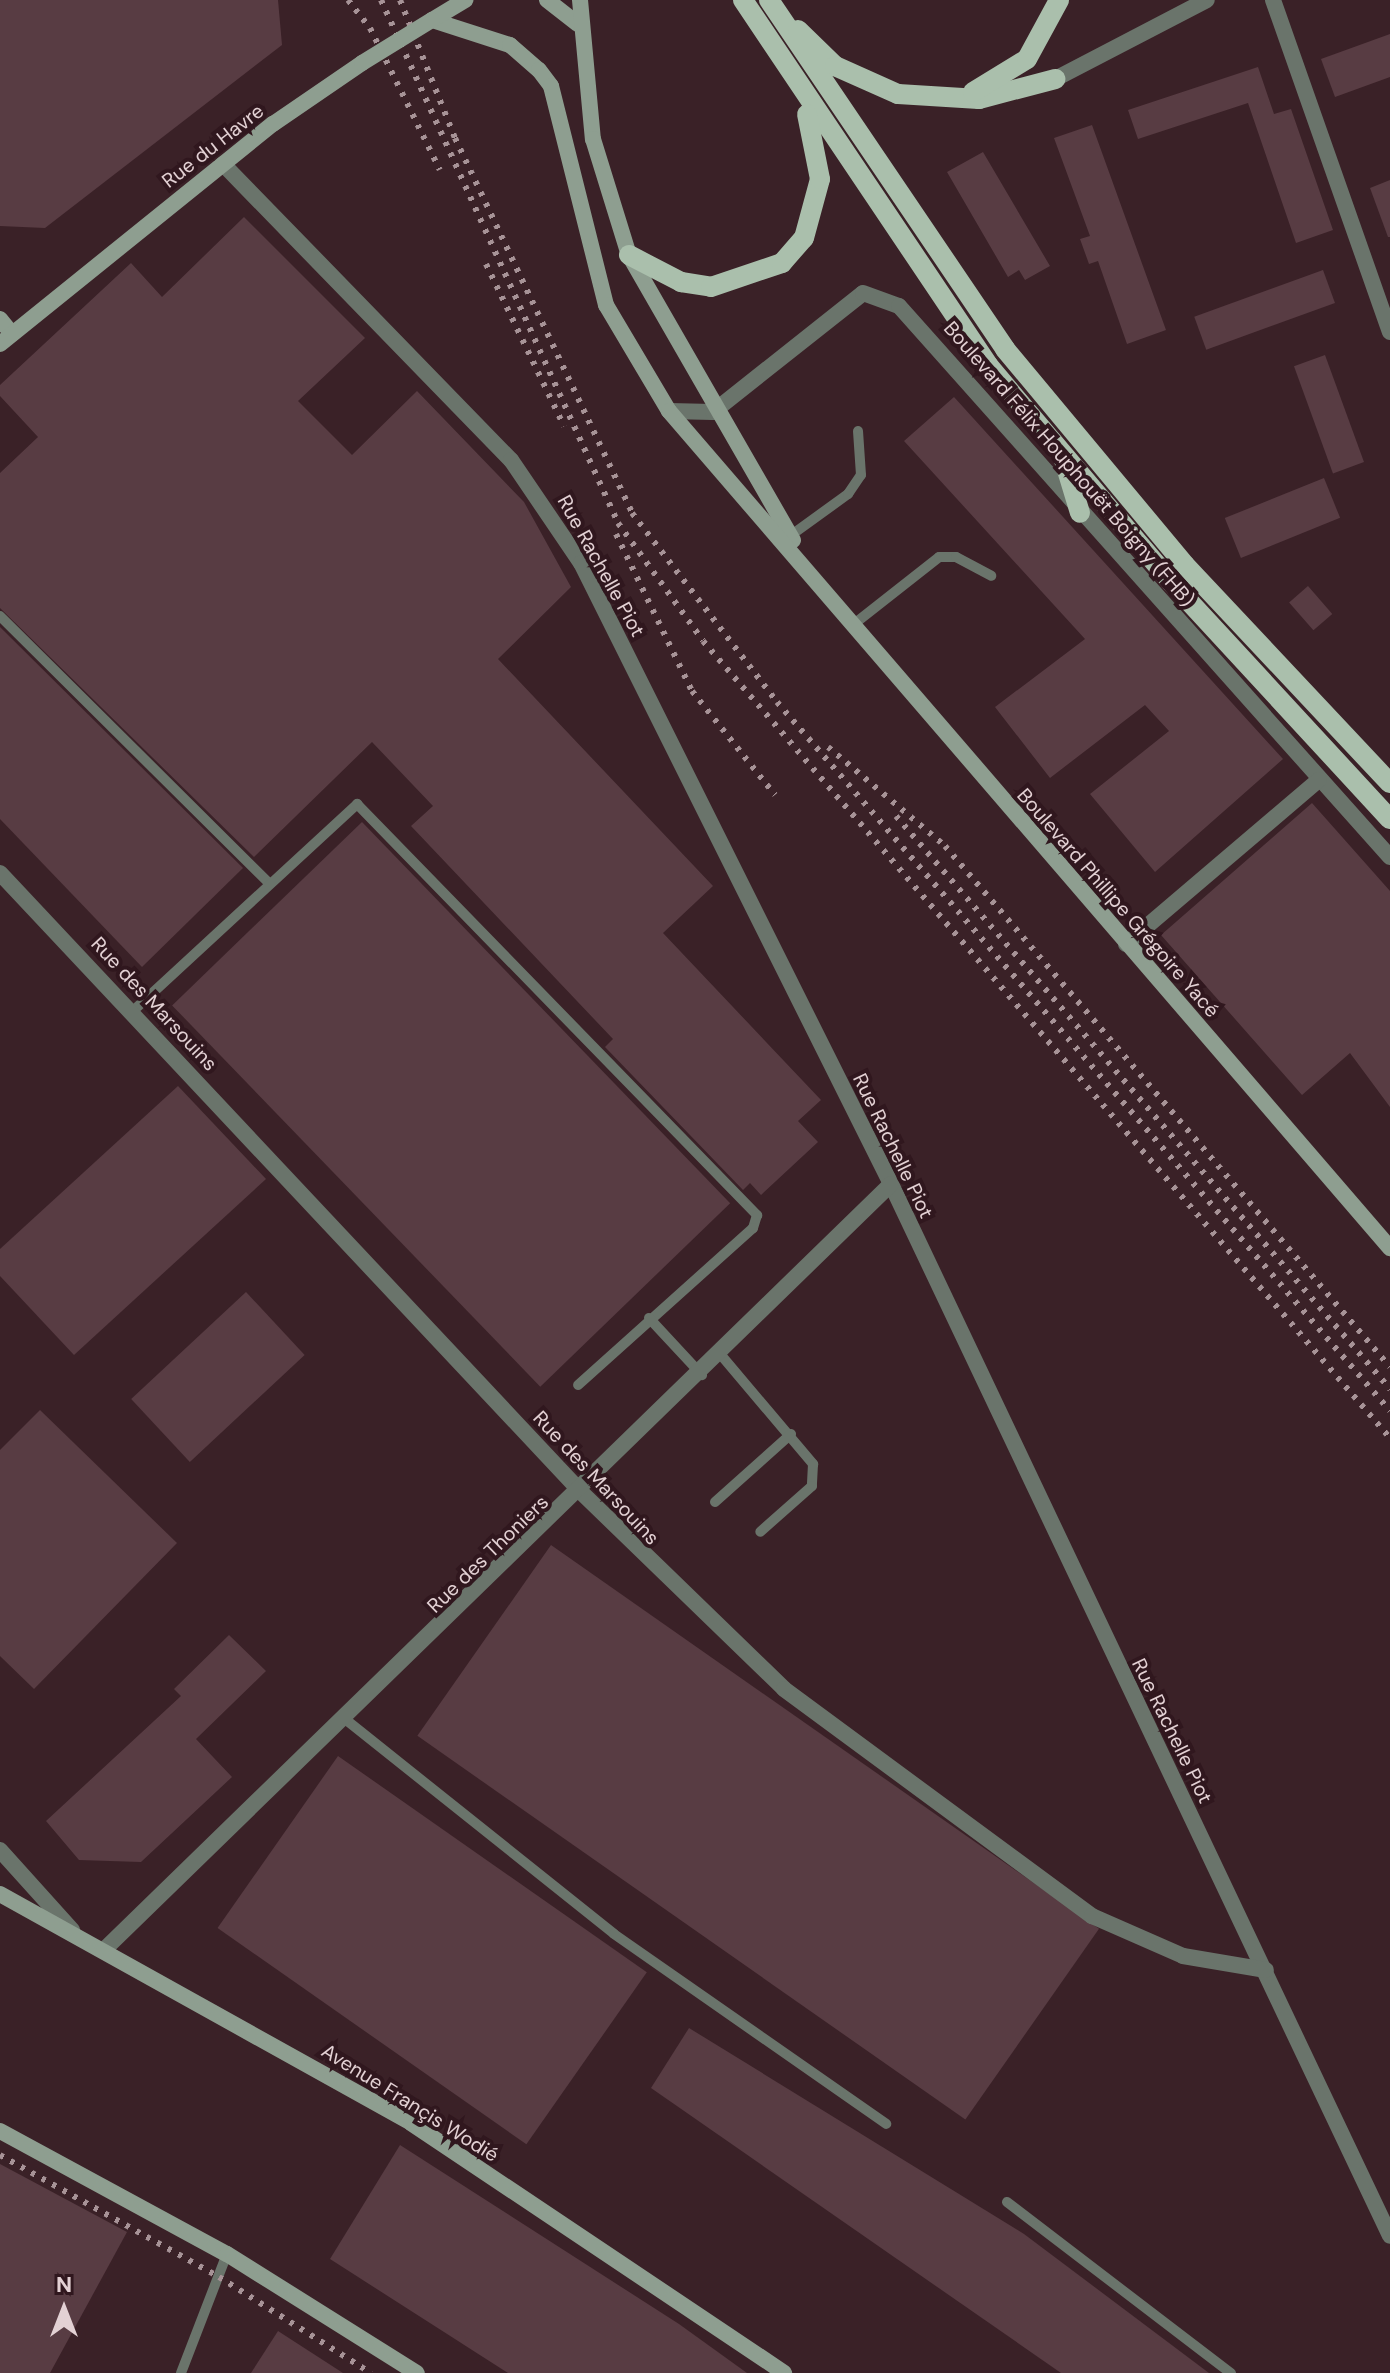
<!DOCTYPE html>
<html>
<head>
<meta charset="utf-8">
<style>
	body { margin:0 }
	#map { position:relative; width:1390px; height:2373px; overflow:hidden; background:#3a2127; font-family:"DM Sans",sans-serif }
	div>[style] { position:absolute }
	[style*='--x'] { left:calc(var(--x)*1px); top:calc(var(--y)*1px); width:calc(var(--w)*1px); rotate:calc(var(--a)*1deg) }
	.building>* { inset:0; background:#583c43; transform-origin:0 0 }
	.lane>* { height:10px; margin:-5px; padding:0 5px; transform-origin:5px; border-radius:5px; background:#6a746b }
	.street>* { height:16px; margin:-8px; padding:0 8px; transform-origin:8px; border-radius:8px; background:#6a746b }
	.secondary>* { height:16px; margin:-8px; padding:0 8px; transform-origin:8px; border-radius:8px; background:#8e9e90 }
	.primary>* { height:20px; margin:-10px; padding:0 10px; transform-origin:10px; border-radius:10px; background:#aabfac }
	.rail>* { height:6px; margin-top:-3px; transform-origin:0; background:repeating-linear-gradient(90deg,#a79397 0 4px,transparent 0 12px) }
	.secondary-bridge>* { height:16px; margin:-8px; padding:0 8px; transform-origin:8px; border-radius:8px; background:#8e9e90 }
	span { translate:-50% -50%; white-space:nowrap; text-align:center; line-height:1.15; -webkit-text-stroke:8px #30171e; paint-order:stroke }
	.street-label { font-size:20px; color:#e3d1d4 }
	.north { position:absolute; left:24px; top:2269px; width:80px; height:80px; -webkit-text-stroke:6px #30171e; paint-order:stroke; rotate:0deg; font-size:22px; font-weight:700; line-height:32px; text-align:center; color:#e3d1d4 }
	.north::after { content:''; display:block; margin:auto; width:28px; height:36px; background:#e3d1d4; clip-path:polygon(50% 0,100% 100%,50% 72%,0 100%) }
</style>
</head>
<body>
<div id="map">
	<div class="building">
		<i style="clip-path:polygon(0 0,278px 0,282px 45px,45px 228px,0 226px)"></i>
		<i style="clip-path:polygon(1390px 34px,1390px 77px,1335px 97px,1321px 59px)"></i>
		<i style="clip-path:polygon(1258px 67px,1274px 114px,1291px 109px,1333px 230px,1296px 243px,1248px 103px,1138px 139px,1128px 110px)"></i>
		<i style="clip-path:polygon(1092px 125px,1166px 330px,1127px 344px,1098px 261px,1089px 264px,1080px 239px,1090px 236px,1054px 138px)"></i>
		<i style="clip-path:polygon(983px 152px,1050px 266px,1025px 280px,1019px 270px,1008px 277px,947px 172px)"></i>
		<i style="clip-path:polygon(1390px 180px,1390px 237px,1388px 237px,1370px 188px)"></i>
		<i style="clip-path:polygon(244px 217px,365px 338px,298px 401px,352px 455px,417px 391px,524px 502px,571px 587px,498px 659px,713px 886px,663px 933px,821px 1100px,798px 1121px,818px 1142px,761px 1195px,750px 1183px,743px 1190px,605px 1047px,613px 1039px,411px 826px,433px 806px,372px 742px,254px 857px,0 608px,0 473px,38px 437px,0 396px,0 385px,131px 263px,162px 297px)"></i>
		<i style="left:1323px;top:270px;width:35px;height:137px;rotate:70deg"></i>
		<i style="left:1325px;top:355px;width:114px;height:33px;rotate:70deg"></i>
		<i style="clip-path:polygon(954px 397px,1283px 759px,1155px 872px,1090px 794px,1169px 731px,1145px 705px,1050px 778px,995px 707px,1085px 639px,904px 441px)"></i>
		<i style="left:1324px;top:478px;width:43px;height:107px;rotate:68deg"></i>
		<i style="left:1308px;top:586px;width:37px;height:25px;rotate:49deg"></i>
		<i style="clip-path:polygon(0 627px,243px 868px,142px 967px,0 819px)"></i>
		<i style="clip-path:polygon(1312px 803px,1390px 891px,1390px 1107px,1350px 1053px,1302px 1095px,1161px 935px)"></i>
		<i style="left:362px;top:822px;width:530px;height:264px;rotate:46deg"></i>
		<i style="clip-path:polygon(178px 1086px,266px 1179px,74px 1355px,0 1276px,0 1249px)"></i>
		<i style="left:246px;top:1292px;width:86px;height:157px;rotate:47deg"></i>
		<i style="clip-path:polygon(40px 1410px,177px 1543px,34px 1689px,0 1656px,0 1450px)"></i>
		<i style="left:551px;top:1545px;width:669px;height:233px;rotate:35deg"></i>
		<i style="clip-path:polygon(229px 1635px,266px 1671px,196px 1739px,232px 1777px,141px 1862px,79px 1860px,46px 1821px,181px 1696px,174px 1689px)"></i>
		<i style="left:338px;top:1756px;width:377px;height:210px;rotate:35deg"></i>
		<i style="clip-path:polygon(689px 2028px,1024px 2234px,1209px 2373px,1061px 2373px,651px 2088px)"></i>
		<i style="clip-path:polygon(400px 2145px,679px 2324px,747px 2373px,508px 2373px,330px 2259px)"></i>
		<i style="clip-path:polygon(0 2164px,127px 2232px,50px 2373px,0 2373px)"></i>
		<i style="clip-path:polygon(278px 2331px,343px 2373px,251px 2373px)"></i>
	</div>
	<div class="lane">
		<i style="--x:790;--y:536;--w:72;--a:-35.9"></i>
		<i style="--x:848;--y:494;--w:23;--a:-56"></i>
		<i style="--x:861;--y:475;--w:44;--a:-93.9"></i>
		<i style="--x:0;--y:616;--w:379;--a:44.8"></i>
		<i style="--x:854;--y:624;--w:108;--a:-38.2"></i>
		<i style="--x:939;--y:557;--w:17;--a:0"></i>
		<i style="--x:956;--y:557;--w:40;--a:28"></i>
		<i style="--x:134;--y:1010;--w:304;--a:-42.7"></i>
		<i style="--x:357;--y:804;--w:574;--a:45.78"></i>
		<i style="--x:757;--y:1215;--w:14;--a:107"></i>
		<i style="--x:753;--y:1228;--w:235;--a:138.1"></i>
		<i style="--x:649;--y:1318;--w:78;--a:47.1"></i>
		<i style="--x:721;--y:1355;--w:143;--a:49.8"></i>
		<i style="--x:813;--y:1464;--w:22;--a:93"></i>
		<i style="--x:812;--y:1486;--w:69;--a:138.5"></i>
		<i style="--x:715;--y:1502;--w:102;--a:-41.8"></i>
		<i style="--x:345;--y:1719;--w:344;--a:38.6"></i>
		<i style="--x:614;--y:1934;--w:332;--a:34.9"></i>
		<i style="--x:1007;--y:2202;--w:282;--a:37.4"></i>
		<i style="--x:181;--y:2373;--w:128;--a:-68.9"></i>
	</div>
	<div class="street">
		<i style="--x:1273;--y:0;--w:352;--a:70.6"></i>
		<i style="--x:1055;--y:79;--w:171;--a:-27.5"></i>
		<i style="--x:223;--y:164;--w:413;--a:45.8"></i>
		<i style="--x:511;--y:460;--w:125;--a:55.8"></i>
		<i style="--x:581;--y:563;--w:694;--a:63.47"></i>
		<i style="--x:891;--y:1184;--w:1164;--a:64.62"></i>
		<i style="--x:669;--y:411;--w:44;--a:1.3"></i>
		<i style="--x:713;--y:412;--w:191;--a:-38.4"></i>
		<i style="--x:863;--y:293;--w:38;--a:20"></i>
		<i style="--x:899;--y:306;--w:738;--a:48.3"></i>
		<i style="--x:0;--y:873;--w:850;--a:46.81"></i>
		<i style="--x:582;--y:1493;--w:281;--a:44.1"></i>
		<i style="--x:784;--y:1689;--w:383;--a:36.4"></i>
		<i style="--x:1092;--y:1916;--w:99;--a:23.7"></i>
		<i style="--x:1183;--y:1956;--w:84;--a:9.6"></i>
		<i style="--x:1126;--y:944;--w:253;--a:-40.4"></i>
		<i style="--x:0;--y:1850;--w:108;--a:48"></i>
		<i style="--x:107;--y:1947;--w:1094;--a:-44.22"></i>
	</div>
	<div class="secondary">
		<i style="--x:547;--y:0;--w:39;--a:38"></i>
		<i style="--x:580;--y:0;--w:140;--a:84.7"></i>
		<i style="--x:593;--y:139;--w:121;--a:72.8"></i>
		<i style="--x:629;--y:255;--w:329;--a:60.1"></i>
		<i style="--x:432;--y:20;--w:82;--a:17.8"></i>
		<i style="--x:510;--y:45;--w:38;--a:41"></i>
		<i style="--x:539;--y:70;--w:20;--a:53"></i>
		<i style="--x:551;--y:86;--w:226;--a:75.9"></i>
		<i style="--x:606;--y:305;--w:123;--a:59.3"></i>
		<i style="--x:669;--y:411;--w:1105;--a:49.26"></i>
		<i style="--x:432;--y:20;--w:39;--a:-31"></i>
		<i style="--x:0;--y:319;--w:19;--a:51"></i>
		<i style="--x:0;--y:344;--w:351;--a:-38.9"></i>
		<i style="--x:273;--y:124;--w:108;--a:-34.4"></i>
		<i style="--x:0;--y:1894;--w:470;--a:29.1"></i>
		<i style="--x:411;--y:2123;--w:449;--a:33.8"></i>
		<i style="--x:0;--y:2131;--w:258;--a:28.5"></i>
		<i style="--x:227;--y:2254;--w:224;--a:32.1"></i>
	</div>
	<div class="primary">
		<i style="--x:743;--y:0;--w:440;--a:56.1"></i>
		<i style="--x:988;--y:365;--w:285;--a:49.8"></i>
		<i style="--x:1172;--y:583;--w:321;--a:47.3"></i>
		<i style="--x:769;--y:0;--w:421;--a:55.9"></i>
		<i style="--x:1005;--y:349;--w:281;--a:50.2"></i>
		<i style="--x:1185;--y:565;--w:299;--a:46.8"></i>
		<i style="--x:798;--y:30;--w:52;--a:44.2"></i>
		<i style="--x:835;--y:66;--w:69;--a:24"></i>
		<i style="--x:898;--y:94;--w:81;--a:3.5"></i>
		<i style="--x:979;--y:99;--w:79;--a:-14.7"></i>
		<i style="--x:973;--y:92;--w:63;--a:-31.4"></i>
		<i style="--x:1027;--y:59;--w:67;--a:-61.5"></i>
		<i style="--x:629;--y:255;--w:59;--a:27.4"></i>
		<i style="--x:681;--y:282;--w:30;--a:9"></i>
		<i style="--x:711;--y:287;--w:75;--a:-18.7"></i>
		<i style="--x:782;--y:263;--w:33;--a:-49"></i>
		<i style="--x:804;--y:238;--w:61;--a:-74.8"></i>
		<i style="--x:820;--y:179;--w:66;--a:-101.3"></i>
		<i style="--x:1064;--y:460;--w:55;--a:73.2"></i>
	</div>
	<div class="rail">
		<i style="--x:348;--y:0;--w:36;--a:52"></i>
		<i style="--x:370;--y:28;--w:158;--a:63.8"></i>
		<i style="--x:381;--y:0;--w:574;--a:65.62"></i>
		<i style="--x:618;--y:523;--w:145;--a:54.2"></i>
		<i style="--x:703;--y:641;--w:1052;--a:49.24"></i>
		<i style="--x:400;--y:0;--w:149;--a:68.3"></i>
		<i style="--x:455;--y:138;--w:415;--a:64.7"></i>
		<i style="--x:632;--y:513;--w:238;--a:52.5"></i>
		<i style="--x:777;--y:702;--w:937;--a:49.15"></i>
		<i style="--x:486;--y:264;--w:180;--a:64.3"></i>
		<i style="--x:616;--y:534;--w:174;--a:64.2"></i>
		<i style="--x:692;--y:691;--w:133;--a:51.4"></i>
		<i style="--x:828;--y:747;--w:153;--a:40.2"></i>
		<i style="--x:945;--y:846;--w:685;--a:49.5"></i>
		<i style="--x:896;--y:816;--w:757;--a:49.23"></i>
		<i style="--x:0;--y:2155;--w:251;--a:29.1"></i>
		<i style="--x:219;--y:2277;--w:180;--a:32.3"></i>
	</div>
	<div class="secondary-bridge">
		<i style="--x:362;--y:63;--w:82;--a:-31.6"></i>
	</div>
	<div class="street-label">
		<span style="left:213px;top:146px;rotate:-38deg">Rue du Havre</span>
		<span style="left:1069px;top:464px;rotate:49deg">Boulevard Félix Houphouët Boigny (FHB)</span>
		<span style="left:601px;top:566px;rotate:61deg">Rue Rachelle Piot</span>
		<span style="left:1118px;top:903px;rotate:49deg">Boulevard Phillipe Grégoire Yacé</span>
		<span style="left:154px;top:1004px;rotate:47deg">Rue des Marsouins</span>
		<span style="left:893px;top:1146px;rotate:64deg">Rue Rachelle Piot</span>
		<span style="left:596px;top:1478px;rotate:47deg">Rue des Marsouins</span>
		<span style="left:488px;top:1554px;rotate:-44deg">Rue des Thoniers</span>
		<span style="left:1172px;top:1731px;rotate:64deg">Rue Rachelle Piot</span>
		<span style="left:410px;top:2103px;rotate:32deg">Avenue Françis Wodié</span>
	</div>
	<div class="north">N</div>
</div>
</body>
</html>
